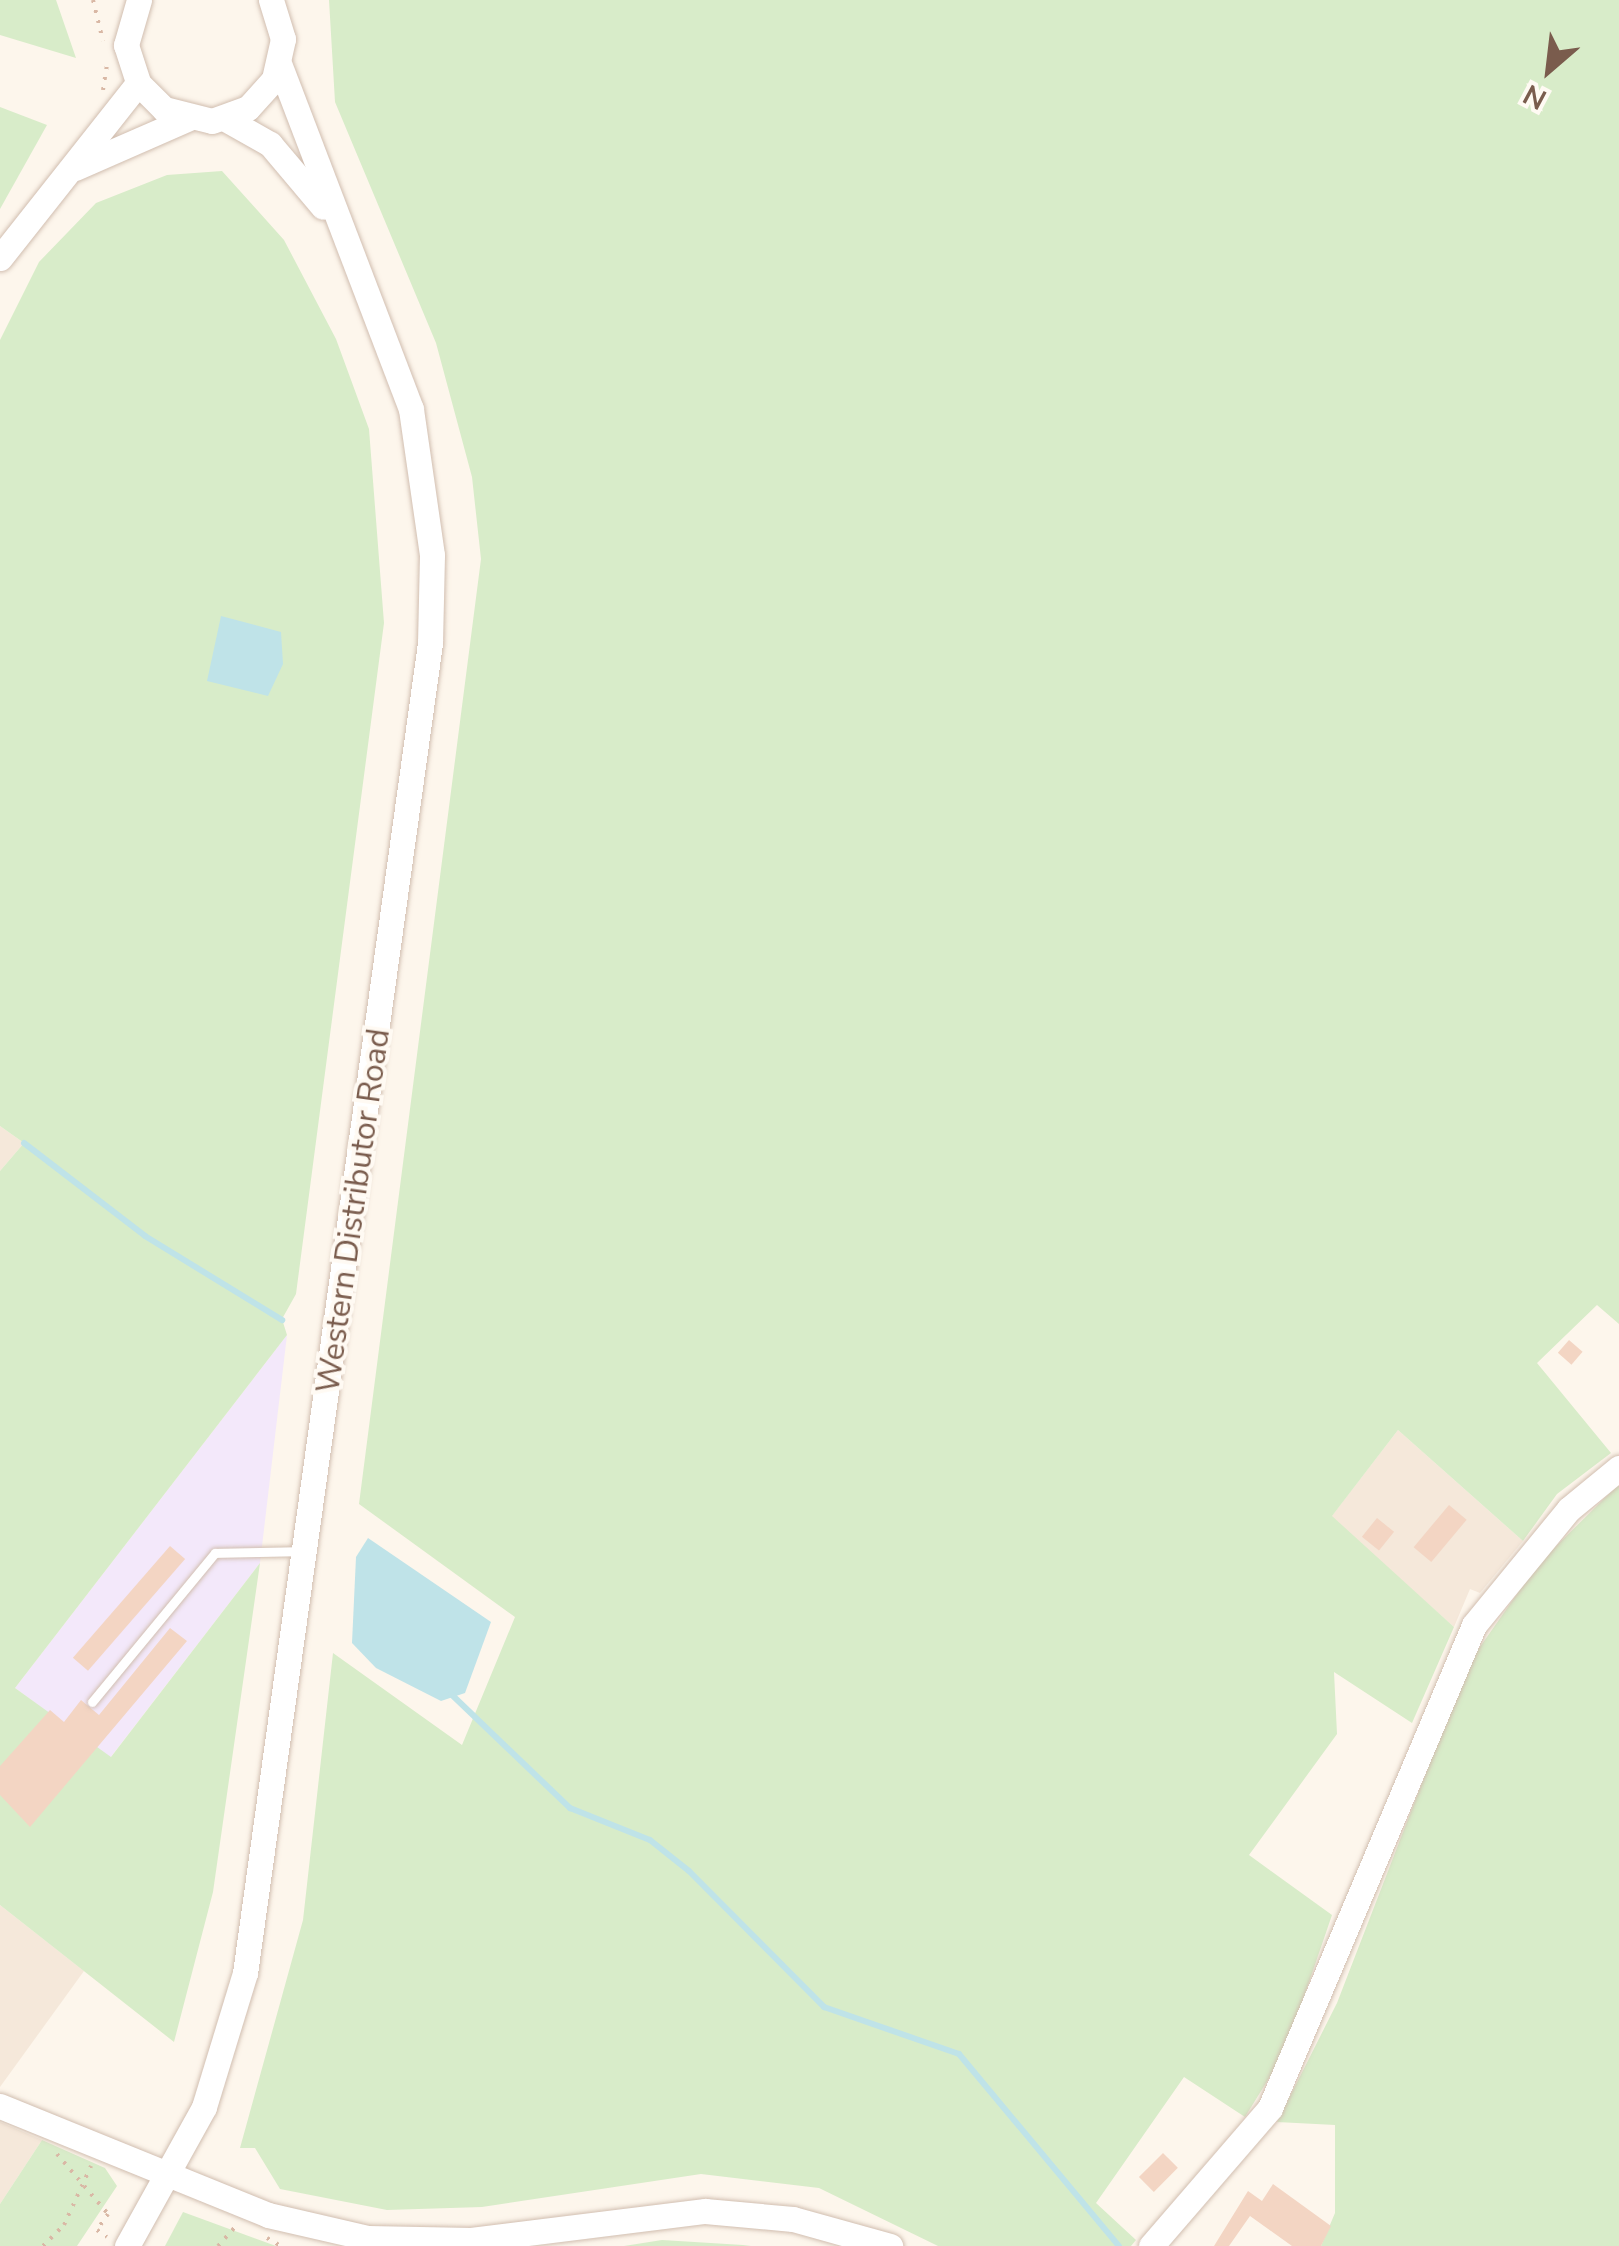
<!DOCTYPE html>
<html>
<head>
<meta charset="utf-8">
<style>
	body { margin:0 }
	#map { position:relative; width:1619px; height:2246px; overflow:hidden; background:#fdf6ec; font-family:"Nunito Sans",sans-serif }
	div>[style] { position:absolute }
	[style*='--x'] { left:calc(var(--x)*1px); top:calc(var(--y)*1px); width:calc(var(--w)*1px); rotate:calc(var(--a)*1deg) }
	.residential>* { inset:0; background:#f5e8da }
	.education>* { inset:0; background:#f3e8fa }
	.green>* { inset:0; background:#d8ecc9 }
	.water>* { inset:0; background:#bfe3e8 }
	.stream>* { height:6px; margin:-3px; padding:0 3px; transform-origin:3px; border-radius:3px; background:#bfe3e8 }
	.building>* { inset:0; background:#f3d5c3; transform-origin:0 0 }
	.path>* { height:4px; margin-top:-2px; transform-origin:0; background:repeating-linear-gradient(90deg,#d9b8a5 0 2.5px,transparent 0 10.5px) }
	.roads { filter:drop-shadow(0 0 2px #d1beb0) drop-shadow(0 0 2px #d1beb0) }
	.lane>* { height:9px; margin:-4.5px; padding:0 4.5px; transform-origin:4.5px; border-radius:4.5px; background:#fff }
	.secondary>* { height:25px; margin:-12.5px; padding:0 12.5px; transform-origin:12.5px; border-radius:12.5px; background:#fff }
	span { translate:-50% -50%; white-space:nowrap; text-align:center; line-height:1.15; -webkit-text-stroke:8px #fffaf3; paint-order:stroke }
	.street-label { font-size:32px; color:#7a5c4d }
	.north { position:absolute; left:1499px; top:20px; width:100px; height:100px; -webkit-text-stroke:8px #fffaf3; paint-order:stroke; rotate:208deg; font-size:28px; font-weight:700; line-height:40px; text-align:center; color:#7a5c4d }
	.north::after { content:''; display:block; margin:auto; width:35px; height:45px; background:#7a5c4d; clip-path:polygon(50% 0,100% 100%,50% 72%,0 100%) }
</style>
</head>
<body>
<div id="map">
	<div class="residential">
		<i style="clip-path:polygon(0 1126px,24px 1143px,0 1171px)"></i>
		<i style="clip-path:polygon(1398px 1430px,1523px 1541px,1480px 1593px,1470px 1589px,1454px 1627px,1331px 1517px)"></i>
		<i style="clip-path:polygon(0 1905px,84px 1971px,0 2087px)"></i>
		<i style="clip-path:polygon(0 2122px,42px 2140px,0 2204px)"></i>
	</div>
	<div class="education">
		<i style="clip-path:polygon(287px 1335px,260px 1563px,110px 1758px,15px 1688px)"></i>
	</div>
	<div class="green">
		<i style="clip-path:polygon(0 0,56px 0,76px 58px,0 35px)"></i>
		<i style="clip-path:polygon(329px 0,1619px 0,1619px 1324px,1597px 1305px,1537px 1363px,1611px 1453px,1557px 1494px,1523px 1541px,1398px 1430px,1332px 1516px,1454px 1627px,1412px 1723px,1334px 1672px,1337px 1734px,1249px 1855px,1332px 1915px,1285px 2052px,1245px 2117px,1184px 2077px,1096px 2203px,1136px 2240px,1131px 2246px,938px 2246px,819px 2188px,701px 2174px,482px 2207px,387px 2210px,280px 2189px,255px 2148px,240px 2148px,303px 1920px,333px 1653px,462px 1745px,515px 1617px,359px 1504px,481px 559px,472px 477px,436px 343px,335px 102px)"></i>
		<i style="clip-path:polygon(0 107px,47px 125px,0 209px)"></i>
		<i style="clip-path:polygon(222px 171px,284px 240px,336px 339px,369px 429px,384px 623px,296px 1294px,282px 1319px,287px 1335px,15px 1688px,111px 1757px,260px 1563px,213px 1892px,174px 2042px,0 1905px,0 1171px,24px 1143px,0 1126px,0 340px,39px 262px,96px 203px,167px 175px)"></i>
		<i style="clip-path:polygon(1619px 1484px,1619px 2246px,1321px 2246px,1335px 2213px,1335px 2125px,1277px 2122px,1337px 2003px,1468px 1664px,1538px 1564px)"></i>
		<i style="clip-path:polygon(42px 2140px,105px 2168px,117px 2186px,77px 2246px,0 2246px,0 2204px)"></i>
		<i style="clip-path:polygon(183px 2212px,276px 2246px,165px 2246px)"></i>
		<i style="clip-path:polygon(662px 2240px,743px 2245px,751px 2246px,624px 2246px)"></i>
	</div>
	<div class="water">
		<i style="clip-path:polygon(221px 616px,281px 632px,283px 664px,268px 696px,207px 681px)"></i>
		<i style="clip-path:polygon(368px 1538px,491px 1622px,465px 1693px,441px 1701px,376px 1668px,352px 1643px,356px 1557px)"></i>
	</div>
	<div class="stream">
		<i style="--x:24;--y:1143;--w:153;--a:37.5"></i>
		<i style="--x:145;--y:1236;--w:161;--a:31.5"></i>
		<i style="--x:451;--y:1694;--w:165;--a:43.8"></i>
		<i style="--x:570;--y:1808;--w:86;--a:21.8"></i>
		<i style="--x:650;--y:1840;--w:50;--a:38.5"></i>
		<i style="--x:689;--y:1871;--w:192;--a:45.2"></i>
		<i style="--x:824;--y:2007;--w:143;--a:19.2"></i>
		<i style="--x:959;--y:2054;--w:250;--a:50.2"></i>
	</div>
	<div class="building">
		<i style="left:1569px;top:1340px;width:18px;height:17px;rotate:41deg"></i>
		<i style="left:1449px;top:1505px;width:23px;height:55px;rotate:40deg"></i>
		<i style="left:1377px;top:1518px;width:22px;height:24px;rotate:39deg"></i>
		<i style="left:170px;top:1546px;width:20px;height:148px;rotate:41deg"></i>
		<i style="clip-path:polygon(170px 1628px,187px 1641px,30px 1827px,0 1795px,0 1766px,50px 1710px,64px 1722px,81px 1700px,99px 1715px)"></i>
		<i style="left:1163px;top:2153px;width:21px;height:34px;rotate:45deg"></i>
		<i style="clip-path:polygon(1273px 2184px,1331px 2226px,1321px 2246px,1292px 2246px,1250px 2216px,1229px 2246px,1214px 2246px,1248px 2191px,1262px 2201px)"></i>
	</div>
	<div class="path">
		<i style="--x:93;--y:0;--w:42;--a:76.3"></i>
		<i style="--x:103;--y:90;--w:25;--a:-81"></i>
		<i style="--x:57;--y:2154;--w:79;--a:49.6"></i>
		<i style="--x:108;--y:2214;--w:19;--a:125"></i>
		<i style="--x:97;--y:2230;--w:12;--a:35"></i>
		<i style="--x:267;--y:2238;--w:16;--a:30"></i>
		<i style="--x:43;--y:2246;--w:30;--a:-45"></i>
		<i style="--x:64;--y:2225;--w:65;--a:-65.4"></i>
		<i style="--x:218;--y:2246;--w:25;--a:-48"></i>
	</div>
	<div class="roads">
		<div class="lane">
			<i style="--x:92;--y:1702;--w:193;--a:-50.5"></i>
			<i style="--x:215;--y:1553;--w:88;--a:-1.3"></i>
		</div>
		<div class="secondary">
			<i style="--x:139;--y:0;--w:47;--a:106.1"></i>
			<i style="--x:126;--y:45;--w:40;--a:72"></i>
			<i style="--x:138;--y:83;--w:37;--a:45"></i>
			<i style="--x:164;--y:109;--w:49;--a:14"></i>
			<i style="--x:212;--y:121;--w:38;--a:-20"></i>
			<i style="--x:248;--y:108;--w:39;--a:-48"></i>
			<i style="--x:274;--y:79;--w:41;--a:-77.3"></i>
			<i style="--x:283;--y:39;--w:41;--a:-107.1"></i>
			<i style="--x:224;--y:118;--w:53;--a:29.5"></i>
			<i style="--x:270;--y:144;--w:82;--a:49.9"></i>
			<i style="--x:75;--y:168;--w:122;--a:-23.6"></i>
			<i style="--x:0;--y:258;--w:223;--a:-51.7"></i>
			<i style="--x:0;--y:2106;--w:289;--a:22.1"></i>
			<i style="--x:268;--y:2215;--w:103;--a:13"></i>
			<i style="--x:368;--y:2238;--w:103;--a:1.1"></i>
			<i style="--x:471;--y:2240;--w:236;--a:-7.1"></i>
			<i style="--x:705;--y:2211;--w:88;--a:5.2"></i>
			<i style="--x:793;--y:2219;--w:101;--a:15.6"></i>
			<i style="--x:127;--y:2246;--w:159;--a:-61"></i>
			<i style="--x:204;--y:2107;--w:140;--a:-73"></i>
			<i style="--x:245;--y:1973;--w:1343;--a:-82.08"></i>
			<i style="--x:430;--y:643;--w:88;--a:-88.7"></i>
			<i style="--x:432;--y:555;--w:148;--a:-98.2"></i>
			<i style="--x:411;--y:409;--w:367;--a:-110.9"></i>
			<i style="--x:1151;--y:2246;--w:182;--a:-49.2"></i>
			<i style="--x:1270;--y:2108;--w:524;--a:-67.1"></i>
			<i style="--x:1474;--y:1625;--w:150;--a:-50.7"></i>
			<i style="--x:1569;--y:1509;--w:65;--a:-39.4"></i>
		</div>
	</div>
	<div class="street-label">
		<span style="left:354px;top:1211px;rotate:-82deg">Western Distributor Road</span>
	</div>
	<div class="north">N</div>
</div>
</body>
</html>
